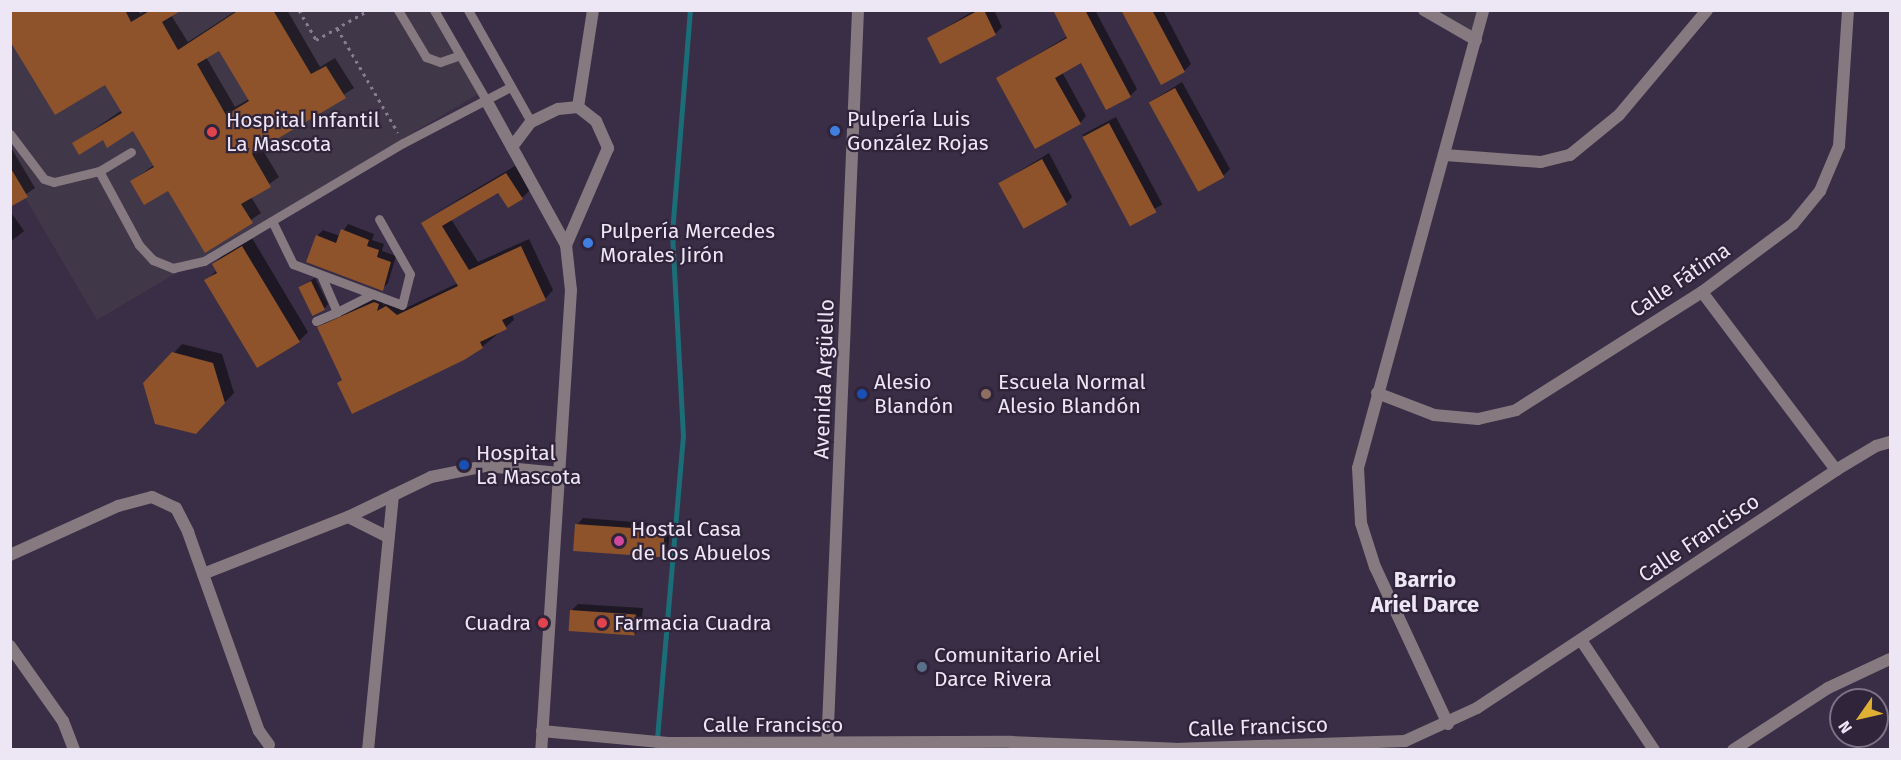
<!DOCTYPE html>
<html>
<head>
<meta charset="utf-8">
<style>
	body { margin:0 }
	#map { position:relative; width:1901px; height:760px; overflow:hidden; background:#392e45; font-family:"Fira Sans",sans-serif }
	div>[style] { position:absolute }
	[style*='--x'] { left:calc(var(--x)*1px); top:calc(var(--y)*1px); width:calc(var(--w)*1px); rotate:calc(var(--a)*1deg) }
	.medical>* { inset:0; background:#403748 }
	.shadow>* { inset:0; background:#0007; transform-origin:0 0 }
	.stream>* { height:5px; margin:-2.5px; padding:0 2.5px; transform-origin:2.5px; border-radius:2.5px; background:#1b6d78 }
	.building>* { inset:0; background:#8e532b; transform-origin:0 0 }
	.path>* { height:3px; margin-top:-1.5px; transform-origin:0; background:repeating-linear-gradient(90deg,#867d90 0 3px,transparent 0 7.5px) }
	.service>* { height:9px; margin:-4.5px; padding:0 4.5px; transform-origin:4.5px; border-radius:4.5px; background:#867980 }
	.minor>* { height:12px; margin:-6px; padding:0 6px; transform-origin:6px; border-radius:6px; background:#867980 }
	.dots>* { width:16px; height:16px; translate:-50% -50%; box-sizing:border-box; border:3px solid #2f243a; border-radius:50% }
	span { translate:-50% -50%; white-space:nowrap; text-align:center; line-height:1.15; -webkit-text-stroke:4.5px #2f243a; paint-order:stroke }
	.poi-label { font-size:21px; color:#ede6f5 }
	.left { translate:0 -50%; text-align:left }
	.right { translate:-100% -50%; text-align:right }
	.street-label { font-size:21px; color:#ede6f5 }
	.neighbourhood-label { font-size:22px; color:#ede6f5; font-weight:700 }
	.frame { position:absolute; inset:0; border:12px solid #ede6f5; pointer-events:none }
	.north { position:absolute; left:1829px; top:688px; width:60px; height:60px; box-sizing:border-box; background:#2f243a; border:2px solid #7b7285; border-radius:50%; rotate:236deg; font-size:16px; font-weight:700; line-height:24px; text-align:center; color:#ede6f5 }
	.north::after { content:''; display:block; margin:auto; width:21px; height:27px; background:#e0b034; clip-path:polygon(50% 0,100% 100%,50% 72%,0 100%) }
</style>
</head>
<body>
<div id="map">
	<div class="medical">
		<i style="clip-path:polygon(10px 11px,440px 11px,485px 90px,97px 320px,11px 174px)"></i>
		<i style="clip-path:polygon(1424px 11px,1484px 11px,1476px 40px)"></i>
	</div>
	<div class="shadow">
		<i style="clip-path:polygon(evenodd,10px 10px,138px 10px,140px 14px,147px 10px,179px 10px,171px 15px,188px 42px,237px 10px,287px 10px,320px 67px,335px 58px,354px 88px,261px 147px,279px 177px,251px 197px,261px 213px,205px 251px,168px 189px,132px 181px,154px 165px,133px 129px,74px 143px,122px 110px,106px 83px,10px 10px,219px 49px,249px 99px,235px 107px,206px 57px,219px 49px)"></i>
		<i style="clip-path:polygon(975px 10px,994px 10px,1002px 27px,995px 34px,929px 38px)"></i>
		<i style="clip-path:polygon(1057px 10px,1095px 10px,1137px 89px,1130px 96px,1081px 61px,1062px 72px,1086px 116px,1080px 123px,998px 78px,1068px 36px)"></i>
		<i style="clip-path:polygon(1123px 10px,1163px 10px,1191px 64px,1184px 71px)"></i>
		<i style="clip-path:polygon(1182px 82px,1230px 169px,1223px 176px,1150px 102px)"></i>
		<i style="left:1116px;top:117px;width:99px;height:38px;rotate:62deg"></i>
		<i style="clip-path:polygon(10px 146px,35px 188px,10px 205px)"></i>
		<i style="clip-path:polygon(1049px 153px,1072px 197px,1066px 204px,1000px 183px)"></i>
		<i style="clip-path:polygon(515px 166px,530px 190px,522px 198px,499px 191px,451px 219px,478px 262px,529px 239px,553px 290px,545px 299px,512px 314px,514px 320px,482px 347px,343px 379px,319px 328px,327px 320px,383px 294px,386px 295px,383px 305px,395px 299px,406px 308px,458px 283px,422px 224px,513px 170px,430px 216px)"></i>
		<i style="clip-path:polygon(10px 211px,24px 231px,10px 242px)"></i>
		<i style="clip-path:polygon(348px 224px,374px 234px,372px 240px,384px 244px,382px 251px,396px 256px,388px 283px,382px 289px,317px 236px,323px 230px,340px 236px)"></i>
		<i style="clip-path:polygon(252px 238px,308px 332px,299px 341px,206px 281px,217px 270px,213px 265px,223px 255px)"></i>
		<i style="clip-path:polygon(315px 278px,328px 304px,324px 309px,300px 287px)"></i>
		<i style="clip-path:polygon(182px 344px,222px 354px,234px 393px,205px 423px,173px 354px)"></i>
		<i style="clip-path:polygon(583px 518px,671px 525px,668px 549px,662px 556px,577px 525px)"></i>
		<i style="clip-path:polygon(578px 604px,643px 608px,641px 627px,635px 634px,571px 611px)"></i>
	</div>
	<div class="stream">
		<i style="--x:656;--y:750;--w:315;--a:-85.1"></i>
		<i style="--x:683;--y:436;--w:203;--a:-93.1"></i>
		<i style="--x:672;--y:233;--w:224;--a:-85.4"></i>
	</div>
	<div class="building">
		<i style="clip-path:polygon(evenodd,10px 10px,125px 10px,131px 22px,151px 10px,182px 10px,162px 22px,178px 50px,239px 10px,273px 10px,311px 74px,326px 66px,346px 98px,252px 154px,271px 187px,241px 204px,253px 223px,205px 253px,168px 191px,144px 205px,130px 181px,154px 167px,133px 131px,107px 148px,103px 140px,79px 155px,72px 143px,122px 113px,105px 85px,55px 115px,10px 41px,10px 10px,219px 51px,249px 101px,226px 115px,197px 64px,219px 51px)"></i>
		<i style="clip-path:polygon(979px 10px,984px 10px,996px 35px,940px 64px,927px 38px)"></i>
		<i style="clip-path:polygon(1053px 10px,1085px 10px,1131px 97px,1106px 110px,1081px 63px,1055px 78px,1081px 124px,1035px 149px,996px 78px,1067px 38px)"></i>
		<i style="clip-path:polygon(1121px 10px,1152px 10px,1185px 72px,1161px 85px)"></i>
		<i style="left:1175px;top:88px;width:102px;height:30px;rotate:61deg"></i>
		<i style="left:1109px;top:123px;width:101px;height:30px;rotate:62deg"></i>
		<i style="left:1042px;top:159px;width:52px;height:50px;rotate:61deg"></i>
		<i style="clip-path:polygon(10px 167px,28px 197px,10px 207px)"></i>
		<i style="clip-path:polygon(506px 173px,523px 199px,508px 208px,498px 193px,442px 226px,469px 270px,521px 246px,546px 300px,502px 320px,507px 329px,480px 342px,483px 348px,464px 360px,352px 414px,337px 383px,342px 380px,317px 327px,374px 302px,379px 304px,377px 311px,386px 306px,397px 315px,458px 286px,421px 223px)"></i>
		<i style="clip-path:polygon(341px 229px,369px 240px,367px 246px,379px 250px,377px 257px,391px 262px,383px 291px,306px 262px,316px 235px,336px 243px)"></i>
		<i style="clip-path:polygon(242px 246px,300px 342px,257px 368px,204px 280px,217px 273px,212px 264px)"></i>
		<i style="left:311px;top:281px;width:32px;height:14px;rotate:64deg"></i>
		<i style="clip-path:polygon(172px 352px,213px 363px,225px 403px,196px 434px,155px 424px,143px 383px)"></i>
		<i style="left:575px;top:524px;width:90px;height:27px;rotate:4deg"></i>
		<i style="left:570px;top:610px;width:66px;height:21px;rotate:4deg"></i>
	</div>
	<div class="path">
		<i style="--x:299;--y:10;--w:34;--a:60"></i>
		<i style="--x:316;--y:40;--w:59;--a:-29.6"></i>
		<i style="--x:337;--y:28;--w:121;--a:59.8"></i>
	</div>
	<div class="service">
		<i style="--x:398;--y:10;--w:55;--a:59.2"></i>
		<i style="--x:426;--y:57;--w:15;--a:20"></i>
		<i style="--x:440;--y:62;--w:21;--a:-19"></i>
		<i style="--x:434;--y:10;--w:104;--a:60"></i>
		<i style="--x:468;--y:10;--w:129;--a:60.6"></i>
		<i style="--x:10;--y:134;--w:56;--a:52.9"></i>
		<i style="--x:44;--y:179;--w:10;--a:17"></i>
		<i style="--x:54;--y:182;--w:46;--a:-13.7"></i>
		<i style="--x:131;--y:152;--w:37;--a:149"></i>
		<i style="--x:99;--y:171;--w:84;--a:61.6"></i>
		<i style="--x:139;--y:245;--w:21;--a:47"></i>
		<i style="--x:153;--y:260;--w:22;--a:22"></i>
		<i style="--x:173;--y:268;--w:32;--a:-13"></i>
		<i style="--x:204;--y:261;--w:231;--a:-30.7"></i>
		<i style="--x:403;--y:143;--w:121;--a:-27.6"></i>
		<i style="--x:272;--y:221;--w:48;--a:64"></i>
		<i style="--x:293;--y:264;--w:116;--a:20.6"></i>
		<i style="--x:402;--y:305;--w:32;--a:-76"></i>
		<i style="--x:410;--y:274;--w:63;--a:-119.4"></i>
		<i style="--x:337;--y:312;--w:40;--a:-26.6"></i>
		<i style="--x:316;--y:321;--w:23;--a:-23"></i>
		<i style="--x:337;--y:312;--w:40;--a:-113.4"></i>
	</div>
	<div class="minor">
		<i style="--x:1424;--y:10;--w:60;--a:30"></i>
		<i style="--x:486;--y:100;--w:166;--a:61.1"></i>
		<i style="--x:566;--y:245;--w:45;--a:83.7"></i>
		<i style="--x:571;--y:290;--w:461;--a:93.7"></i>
		<i style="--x:578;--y:107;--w:98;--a:-81.2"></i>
		<i style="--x:512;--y:147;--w:31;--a:-53"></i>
		<i style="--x:531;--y:122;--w:30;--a:-26"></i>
		<i style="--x:558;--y:109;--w:20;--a:-6"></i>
		<i style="--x:578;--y:107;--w:23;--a:38"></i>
		<i style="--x:596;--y:121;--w:30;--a:66"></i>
		<i style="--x:608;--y:148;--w:106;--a:113.4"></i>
		<i style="--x:1445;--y:155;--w:96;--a:4.2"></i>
		<i style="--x:1541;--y:162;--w:30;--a:-14"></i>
		<i style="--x:1570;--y:155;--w:63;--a:-39.2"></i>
		<i style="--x:1619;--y:115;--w:137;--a:-50"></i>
		<i style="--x:1702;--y:292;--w:223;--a:53"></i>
		<i style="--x:1377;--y:393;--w:61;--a:21.1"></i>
		<i style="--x:1434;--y:415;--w:44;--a:5.2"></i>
		<i style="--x:1478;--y:419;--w:39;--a:-13"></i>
		<i style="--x:1516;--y:410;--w:220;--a:-32.4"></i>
		<i style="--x:1702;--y:292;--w:114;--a:-36.8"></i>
		<i style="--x:1793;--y:224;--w:43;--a:-50.7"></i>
		<i style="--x:1820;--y:191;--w:49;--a:-67.1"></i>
		<i style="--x:1839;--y:146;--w:136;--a:-86.2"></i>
		<i style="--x:348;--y:517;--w:45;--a:26.6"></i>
		<i style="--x:10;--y:555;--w:119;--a:-24.4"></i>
		<i style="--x:118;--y:506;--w:35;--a:-15"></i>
		<i style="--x:152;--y:497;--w:26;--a:25"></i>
		<i style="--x:176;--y:508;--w:27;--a:63"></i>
		<i style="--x:188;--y:532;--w:211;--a:70.4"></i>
		<i style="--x:259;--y:731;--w:17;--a:54"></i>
		<i style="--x:203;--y:574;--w:156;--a:-21.5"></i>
		<i style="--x:348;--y:517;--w:92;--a:-25.7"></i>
		<i style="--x:431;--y:477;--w:55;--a:-11.5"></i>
		<i style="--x:485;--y:466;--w:75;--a:5.3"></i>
		<i style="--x:1581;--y:640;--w:132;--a:56.4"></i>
		<i style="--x:10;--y:646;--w:92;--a:54.8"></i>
		<i style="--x:63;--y:721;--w:31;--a:69"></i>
		<i style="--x:1448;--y:724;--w:173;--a:-114.9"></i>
		<i style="--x:1375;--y:567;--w:46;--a:-107.7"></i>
		<i style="--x:1361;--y:523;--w:55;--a:-93.1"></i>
		<i style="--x:1358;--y:468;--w:475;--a:-74.7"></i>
		<i style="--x:542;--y:731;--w:129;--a:5.4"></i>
		<i style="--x:670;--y:743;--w:341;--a:-0.2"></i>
		<i style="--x:1011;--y:742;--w:164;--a:2.4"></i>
		<i style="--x:1175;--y:749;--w:230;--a:-2"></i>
		<i style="--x:1405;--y:741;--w:79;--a:-24.6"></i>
		<i style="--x:1477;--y:708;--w:431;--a:-33.5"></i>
		<i style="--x:1836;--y:470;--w:47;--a:-31"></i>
		<i style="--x:1876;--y:446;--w:15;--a:-16"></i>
		<i style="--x:368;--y:750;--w:256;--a:-84.4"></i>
		<i style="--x:827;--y:750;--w:741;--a:-87.6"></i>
		<i style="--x:1733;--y:750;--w:113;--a:-33.1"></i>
		<i style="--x:1828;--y:688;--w:68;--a:-25.1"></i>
	</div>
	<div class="dots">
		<i style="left:835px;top:131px;background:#3f7fe0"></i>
		<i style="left:212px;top:132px;background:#e0444e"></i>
		<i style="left:588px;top:243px;background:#3f7fe0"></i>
		<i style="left:862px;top:394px;background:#1a4fb4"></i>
		<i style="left:986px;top:394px;background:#8d6e63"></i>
		<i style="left:464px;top:465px;background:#1a4fb4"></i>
		<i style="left:619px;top:541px;background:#d1479c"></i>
		<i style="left:543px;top:623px;background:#e0444e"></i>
		<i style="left:602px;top:623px;background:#e0444e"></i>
		<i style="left:922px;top:667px;background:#5c6f8a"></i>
	</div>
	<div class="poi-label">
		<span class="left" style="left:847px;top:131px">Pulpería Luis<br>González Rojas</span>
		<span class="left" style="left:226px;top:132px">Hospital Infantil<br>La Mascota</span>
		<span class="left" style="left:600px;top:243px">Pulpería Mercedes<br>Morales Jirón</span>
		<span class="left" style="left:874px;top:394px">Alesio<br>Blandón</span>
		<span class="left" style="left:998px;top:394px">Escuela Normal<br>Alesio Blandón</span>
		<span class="left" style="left:476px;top:465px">Hospital<br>La Mascota</span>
		<span class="left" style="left:631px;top:541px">Hostal Casa<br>de los Abuelos</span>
		<span class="right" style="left:531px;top:623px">Cuadra</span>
		<span class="left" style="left:614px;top:623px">Farmacia Cuadra</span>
		<span class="left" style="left:934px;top:667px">Comunitario Ariel<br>Darce Rivera</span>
	</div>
	<div class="street-label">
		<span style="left:1680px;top:280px;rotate:-34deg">Calle Fátima</span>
		<span style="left:824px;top:379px;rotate:-88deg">Avenida Argüello</span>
		<span style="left:1699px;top:538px;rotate:-34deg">Calle Francisco</span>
		<span style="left:773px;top:725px">Calle Francisco</span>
		<span style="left:1258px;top:727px;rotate:-2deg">Calle Francisco</span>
	</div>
	<div class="neighbourhood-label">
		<span style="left:1425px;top:592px">Barrio<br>Ariel Darce</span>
	</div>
	<div class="frame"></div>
	<div class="north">N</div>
</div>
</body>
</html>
